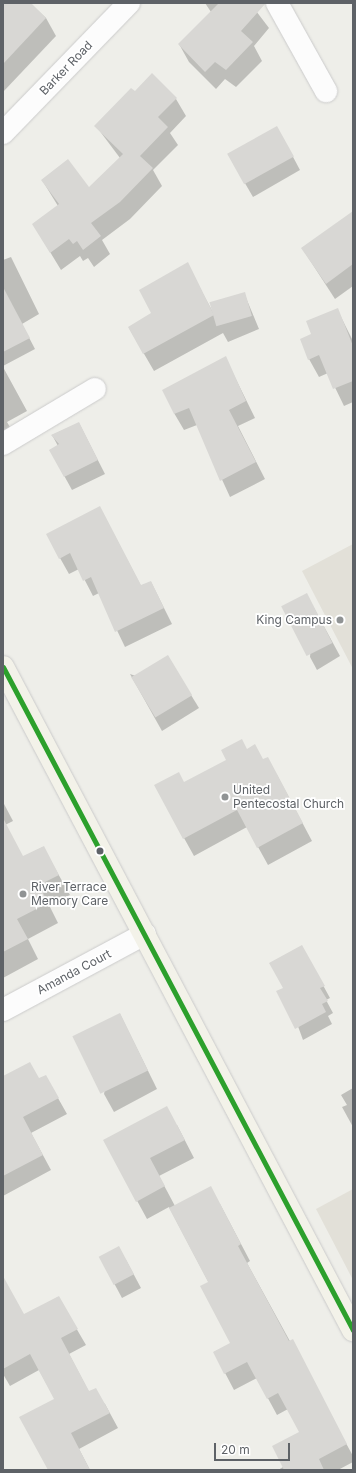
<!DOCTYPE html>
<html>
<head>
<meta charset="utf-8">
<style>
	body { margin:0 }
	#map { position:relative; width:356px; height:1473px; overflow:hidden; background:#eeeee9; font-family:Inter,sans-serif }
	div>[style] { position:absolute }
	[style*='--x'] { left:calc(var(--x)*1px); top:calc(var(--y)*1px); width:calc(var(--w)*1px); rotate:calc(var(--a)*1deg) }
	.education>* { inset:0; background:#e2e0d8 }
	.shadow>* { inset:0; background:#0003 }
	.building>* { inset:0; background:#d8d7d4; transform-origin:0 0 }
	.roads { filter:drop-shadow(0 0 1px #cbcbcb) drop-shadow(0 0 1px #cbcbcb) }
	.minor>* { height:22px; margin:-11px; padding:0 11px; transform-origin:11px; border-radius:11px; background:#fcfcfc }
	.major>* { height:22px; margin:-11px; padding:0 11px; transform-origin:11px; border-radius:11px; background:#f3f2e9 }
	.bus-1>* { height:5px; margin:-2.5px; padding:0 2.5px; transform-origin:2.5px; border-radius:2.5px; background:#2ca02c }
	.dots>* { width:11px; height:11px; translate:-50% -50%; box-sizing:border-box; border:2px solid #fff; border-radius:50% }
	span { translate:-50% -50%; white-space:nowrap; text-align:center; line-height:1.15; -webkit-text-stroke:3.5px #fff; paint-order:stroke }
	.street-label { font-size:12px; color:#5e6267 }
	.poi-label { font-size:12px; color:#5e6267 }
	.right { translate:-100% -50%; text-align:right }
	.left { translate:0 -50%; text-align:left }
	.frame { position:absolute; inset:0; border:4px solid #5e6267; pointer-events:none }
	.scale { position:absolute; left:214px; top:1443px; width:76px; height:18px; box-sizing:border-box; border:2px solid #5e6267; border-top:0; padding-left:5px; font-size:12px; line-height:14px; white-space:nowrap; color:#5e6267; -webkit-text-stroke:3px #fff; paint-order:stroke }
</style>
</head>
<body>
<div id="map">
	<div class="education">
		<i style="clip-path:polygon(353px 544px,353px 669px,302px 571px)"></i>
		<i style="clip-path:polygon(353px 1189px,353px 1280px,316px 1209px)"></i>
	</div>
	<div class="shadow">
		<i style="clip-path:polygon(3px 3px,30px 3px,46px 18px,56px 36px,3px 92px)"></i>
		<i style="clip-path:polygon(205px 3px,250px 3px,269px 28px,254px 46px,262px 61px,236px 87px,225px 79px,216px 89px,189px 62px,179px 44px,211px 12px)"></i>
		<i style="clip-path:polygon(135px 92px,176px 99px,186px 116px,170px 133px,178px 145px,153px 170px,162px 186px,130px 219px,102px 240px,110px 254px,94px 267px,88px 258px,83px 261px,80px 256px,61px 270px,44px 242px,58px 206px,42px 180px,89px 189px,120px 158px,96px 126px)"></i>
		<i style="clip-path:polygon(284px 140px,300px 170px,253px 197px,228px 154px)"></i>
		<i style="clip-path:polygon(353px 213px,353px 286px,335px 299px,302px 248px)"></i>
		<i style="clip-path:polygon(11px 257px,39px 314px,22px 324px,35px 349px,3px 366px,3px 260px)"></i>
		<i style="clip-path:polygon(187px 264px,215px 316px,244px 293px,259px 329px,228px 342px,223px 333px,154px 371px,129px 328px,153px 313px)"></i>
		<i style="clip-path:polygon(337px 309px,353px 341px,353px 402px,344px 406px,328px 373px,319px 377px,309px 359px)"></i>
		<i style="clip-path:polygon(225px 357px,255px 418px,238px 426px,265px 479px,230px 497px,197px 425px,184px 430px,174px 413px)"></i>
		<i style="clip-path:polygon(3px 367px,27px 411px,7px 422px,14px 434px,3px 441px)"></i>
		<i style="clip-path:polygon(79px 423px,105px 474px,72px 490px,50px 450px,58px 446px,52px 435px)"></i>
		<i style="clip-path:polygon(100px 508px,141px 586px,151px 582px,172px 624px,125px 647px,99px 593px,93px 596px,79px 569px,69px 574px,60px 558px)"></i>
		<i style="clip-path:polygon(314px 608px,340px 656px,317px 670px,310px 657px)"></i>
		<i style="clip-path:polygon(130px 674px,191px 695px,199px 708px,162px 731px)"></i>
		<i style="clip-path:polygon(247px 750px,277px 775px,312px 841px,268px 865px,247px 827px,194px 856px,184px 838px,184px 783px)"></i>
		<i style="clip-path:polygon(3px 802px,13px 821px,3px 826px)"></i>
		<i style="clip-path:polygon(3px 845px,23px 857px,43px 847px,70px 895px,49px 905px,58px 923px,28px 939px,38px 959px,3px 978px)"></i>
		<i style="clip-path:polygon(302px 947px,330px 998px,326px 1000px,333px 1013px,328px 1016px,332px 1024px,303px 1040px,284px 988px)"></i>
		<i style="clip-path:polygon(120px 1014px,157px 1089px,114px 1112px,104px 1094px)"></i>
		<i style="clip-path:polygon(3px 1077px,39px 1079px,54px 1091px,67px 1114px,31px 1133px,51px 1170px,3px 1196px)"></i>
		<i style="clip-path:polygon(353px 1088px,353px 1127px,342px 1107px,347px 1105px,341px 1095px)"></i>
		<i style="clip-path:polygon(177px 1125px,194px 1158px,159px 1176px,175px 1206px,220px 1204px,250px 1261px,247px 1263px,353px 1456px,353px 1462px,338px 1470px,278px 1470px,283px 1467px,301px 1432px,288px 1409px,277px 1415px,257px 1378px,234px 1390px,214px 1352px,231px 1344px,209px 1283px,169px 1207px,147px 1219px,104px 1140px)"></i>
		<i style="clip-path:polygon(100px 1257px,126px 1260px,141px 1288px,122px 1298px)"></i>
		<i style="clip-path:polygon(3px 1297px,24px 1316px,58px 1297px,86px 1345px,69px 1354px,89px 1392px,105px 1404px,118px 1428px,79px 1449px,90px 1470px,49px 1470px,55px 1399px,39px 1370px,10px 1386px,3px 1374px)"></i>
	</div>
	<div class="building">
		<i style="clip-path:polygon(3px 3px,31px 3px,46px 18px,3px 64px)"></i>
		<i style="clip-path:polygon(219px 3px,265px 4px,241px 31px,253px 42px,226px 70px,215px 62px,205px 72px,178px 44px)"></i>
		<i style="clip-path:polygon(152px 73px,177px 98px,158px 117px,168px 127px,140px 156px,153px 168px,120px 202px,91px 223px,101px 236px,83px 250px,77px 241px,73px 244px,69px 239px,50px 253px,32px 224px,59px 204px,41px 180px,68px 159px,89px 187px,123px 154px,94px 126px,131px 88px,135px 91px)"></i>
		<i style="left:277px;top:126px;width:35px;height:57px;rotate:61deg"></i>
		<i style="clip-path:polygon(353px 211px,353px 264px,326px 284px,301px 248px)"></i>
		<i style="clip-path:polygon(188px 262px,214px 315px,143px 354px,128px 327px,151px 313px,139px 290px)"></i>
		<i style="clip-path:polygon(3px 287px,30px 338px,3px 352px)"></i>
		<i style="left:245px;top:292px;width:25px;height:37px;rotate:74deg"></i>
		<i style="clip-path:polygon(338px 308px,353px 346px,353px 381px,333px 389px,319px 355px,308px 360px,300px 339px,311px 334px,306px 321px)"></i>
		<i style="clip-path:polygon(226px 356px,246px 401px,229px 410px,256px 462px,220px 481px,189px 408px,174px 414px,162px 390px)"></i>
		<i style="clip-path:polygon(79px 422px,98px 460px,64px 477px,49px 450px,59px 444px,51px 435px)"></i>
		<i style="clip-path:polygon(100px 506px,141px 585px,151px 581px,164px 608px,115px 632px,91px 577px,83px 581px,70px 553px,59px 559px,46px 534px)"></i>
		<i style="left:307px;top:593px;width:56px;height:29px;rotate:63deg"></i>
		<i style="left:168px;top:655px;width:47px;height:43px;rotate:59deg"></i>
		<i style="clip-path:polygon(242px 739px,247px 749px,255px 744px,263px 759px,268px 757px,303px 823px,257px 848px,237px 810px,183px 839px,154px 785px,179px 772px,184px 782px,226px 760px,221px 750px)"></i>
		<i style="clip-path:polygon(3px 818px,23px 856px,44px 846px,59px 875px,39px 885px,48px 903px,17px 919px,28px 939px,3px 952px)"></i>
		<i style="clip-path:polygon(302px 945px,325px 986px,320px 988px,328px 1001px,322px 1004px,326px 1012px,295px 1029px,276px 991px,283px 988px,269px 963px)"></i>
		<i style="left:120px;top:1013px;width:64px;height:53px;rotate:64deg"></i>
		<i style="clip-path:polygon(30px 1062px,39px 1078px,46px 1075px,59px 1098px,23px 1117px,43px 1155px,3px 1176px,3px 1076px)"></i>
		<i style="clip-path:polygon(167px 1106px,185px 1140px,150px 1158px,165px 1186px,136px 1202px,103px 1140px)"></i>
		<i style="clip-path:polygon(211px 1186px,241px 1244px,238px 1246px,289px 1341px,293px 1339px,347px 1444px,319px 1459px,324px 1470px,284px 1470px,272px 1446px,299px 1432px,278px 1393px,267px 1399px,247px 1362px,224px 1374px,213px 1352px,230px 1343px,200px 1286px,208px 1282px,169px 1208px)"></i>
		<i style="left:119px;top:1246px;width:32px;height:23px;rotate:62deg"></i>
		<i style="clip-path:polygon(3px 1276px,24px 1314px,59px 1296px,78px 1329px,61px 1338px,89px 1391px,96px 1388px,110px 1413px,71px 1433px,90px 1470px,48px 1470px,19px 1417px,54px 1399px,30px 1354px,3px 1369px)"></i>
	</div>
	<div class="roads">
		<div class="minor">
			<i style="--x:277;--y:3;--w:101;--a:60.9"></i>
			<i style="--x:3;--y:133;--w:181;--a:-45.9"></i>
			<i style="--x:3;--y:444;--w:107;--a:-30.9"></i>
			<i style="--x:3;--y:1010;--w:161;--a:-28.2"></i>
		</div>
		<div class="major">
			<i style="--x:3;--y:667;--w:750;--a:62.17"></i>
		</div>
	</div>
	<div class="bus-1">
		<i style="--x:3;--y:667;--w:750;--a:62.17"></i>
	</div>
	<div class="dots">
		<i style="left:340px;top:620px;background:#909394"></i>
		<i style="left:225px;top:797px;background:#909394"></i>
		<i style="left:100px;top:851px;background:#5e6267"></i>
		<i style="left:23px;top:894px;background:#909394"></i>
	</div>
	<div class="street-label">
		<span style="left:66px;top:68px;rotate:-46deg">Barker Road</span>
		<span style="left:74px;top:972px;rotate:-28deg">Amanda Court</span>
	</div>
	<div class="poi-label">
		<span class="right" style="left:332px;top:620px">King Campus</span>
		<span class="left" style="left:233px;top:797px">United<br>Pentecostal Church</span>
		<span class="left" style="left:31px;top:894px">River Terrace<br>Memory Care</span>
	</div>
	<div class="frame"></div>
	<div class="scale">20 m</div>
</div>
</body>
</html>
